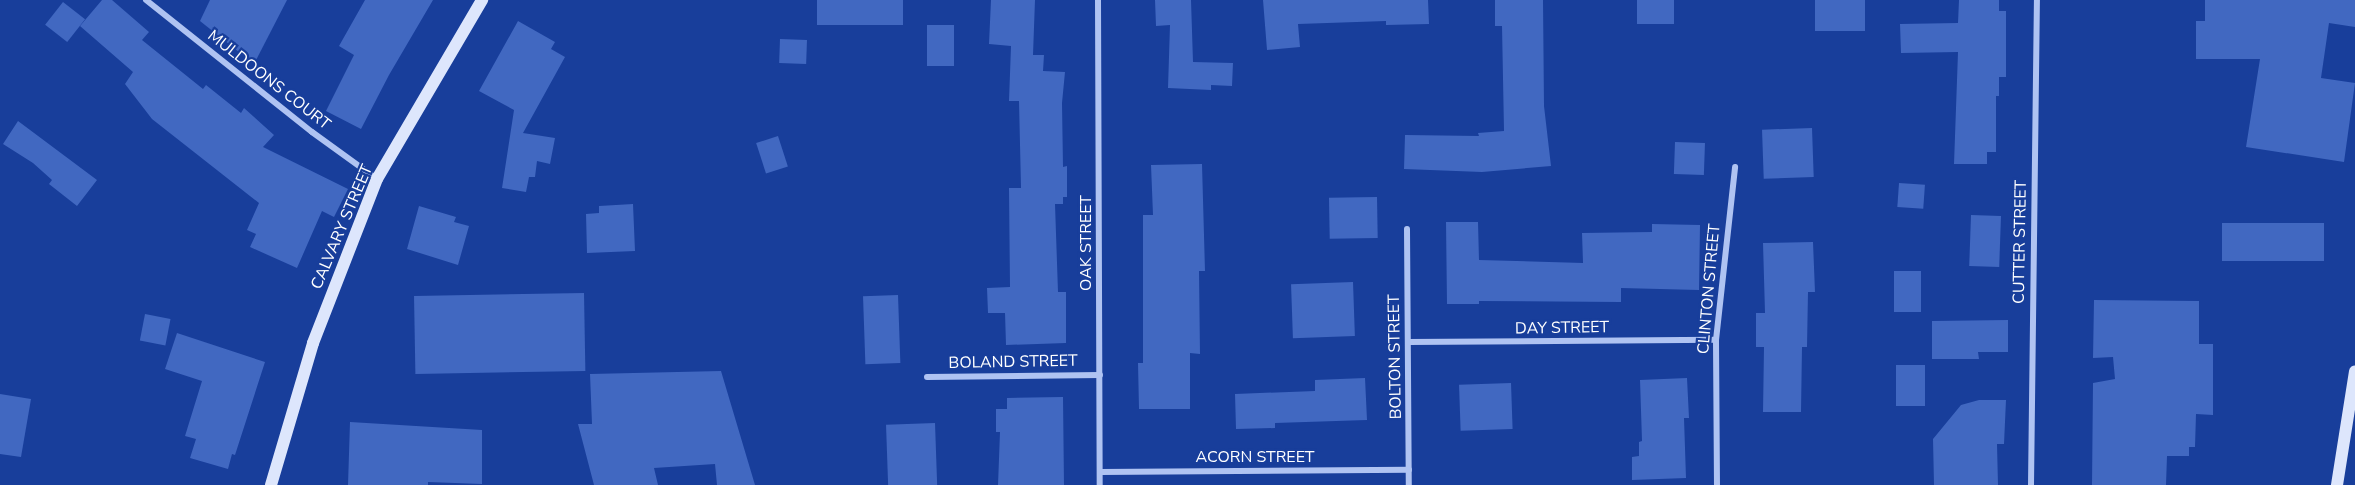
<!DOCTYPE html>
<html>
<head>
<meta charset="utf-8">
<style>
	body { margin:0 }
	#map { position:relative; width:2355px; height:485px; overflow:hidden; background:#183e9b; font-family:"Nunito Sans",sans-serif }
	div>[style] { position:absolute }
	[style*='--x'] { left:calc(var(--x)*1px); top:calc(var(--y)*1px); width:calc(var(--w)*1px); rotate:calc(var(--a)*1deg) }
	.building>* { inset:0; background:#4168c1; transform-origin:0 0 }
	.street>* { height:6px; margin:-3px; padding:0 3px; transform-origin:3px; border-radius:3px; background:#afc3f2 }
	.secondary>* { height:12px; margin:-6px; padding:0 6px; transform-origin:6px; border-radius:6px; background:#dde6fc }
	span { translate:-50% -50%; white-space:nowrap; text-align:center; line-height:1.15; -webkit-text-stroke:4.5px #183e9b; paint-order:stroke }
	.street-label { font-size:16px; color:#fff }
</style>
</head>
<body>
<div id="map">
	<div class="building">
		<i style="clip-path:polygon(102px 0,112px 0,149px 32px,142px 40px,203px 89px,206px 85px,241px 113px,244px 108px,274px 135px,263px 147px,348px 189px,334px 217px,322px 211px,297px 268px,250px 247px,256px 234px,247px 230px,259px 203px,152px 119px,125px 84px,133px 72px,80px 26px)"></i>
		<i style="clip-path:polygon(210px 0,287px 0,254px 64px,200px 21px)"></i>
		<i style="clip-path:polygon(365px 0,433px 0,389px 75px,361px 129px,326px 111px,354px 55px,339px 46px)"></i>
		<i style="left:817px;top:0;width:86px;height:25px"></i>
		<i style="clip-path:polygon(991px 0,1035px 0,1033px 55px,1044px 55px,1043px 71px,1065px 72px,1062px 103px,1063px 167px,1067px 166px,1067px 197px,1063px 197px,1063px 204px,1055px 204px,1058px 292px,1066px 292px,1066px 343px,1006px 345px,1005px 313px,988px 313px,987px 288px,1010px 287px,1009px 188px,1021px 188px,1019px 101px,1009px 101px,1011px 46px,989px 44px)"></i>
		<i style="clip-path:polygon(1155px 0,1191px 0,1193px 62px,1233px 63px,1232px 86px,1211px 85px,1211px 90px,1168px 88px,1170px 25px,1156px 26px)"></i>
		<i style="clip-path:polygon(1263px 0,1428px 0,1429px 24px,1386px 25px,1386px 21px,1298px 24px,1300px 47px,1267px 50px)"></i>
		<i style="clip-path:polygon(1495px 0,1543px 0,1544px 106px,1551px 166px,1482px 172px,1404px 169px,1405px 135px,1479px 136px,1478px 133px,1504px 131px,1502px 26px,1495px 26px)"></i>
		<i style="left:1637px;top:0;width:37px;height:24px"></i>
		<i style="left:1815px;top:0;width:50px;height:31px"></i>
		<i style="clip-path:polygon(1959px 0,1999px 0,1999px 11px,2006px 11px,2006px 77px,1999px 77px,1999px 96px,1996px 96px,1996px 152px,1987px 152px,1987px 164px,1954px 164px,1958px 52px,1901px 53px,1900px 24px,1958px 23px)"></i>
		<i style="clip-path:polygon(2205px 0,2355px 0,2355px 27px,2329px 23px,2321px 78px,2355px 83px,2344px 162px,2246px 147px,2260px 59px,2196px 59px,2196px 21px,2205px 21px)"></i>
		<i style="left:63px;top:2px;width:28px;height:29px;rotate:38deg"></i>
		<i style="clip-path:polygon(518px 21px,555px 42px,551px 49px,565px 57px,523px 133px,555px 138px,550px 164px,537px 161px,535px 177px,529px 177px,526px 192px,502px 188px,514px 110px,479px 91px)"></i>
		<i style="left:927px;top:25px;width:27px;height:41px"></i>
		<i style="left:780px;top:39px;width:27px;height:24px;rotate:2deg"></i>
		<i style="clip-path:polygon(18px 121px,97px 180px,77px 206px,49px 184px,52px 180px,33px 163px,3px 144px)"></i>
		<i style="left:1812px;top:128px;width:49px;height:50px;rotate:88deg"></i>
		<i style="left:778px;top:136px;width:32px;height:23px;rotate:72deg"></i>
		<i style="left:1675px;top:142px;width:30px;height:32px;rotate:2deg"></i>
		<i style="clip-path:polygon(1202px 164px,1205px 271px,1199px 271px,1200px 354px,1190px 353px,1190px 409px,1139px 409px,1138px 363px,1143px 363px,1143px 215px,1153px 215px,1151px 165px)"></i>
		<i style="left:1899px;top:183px;width:26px;height:24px;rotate:4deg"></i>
		<i style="left:1377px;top:197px;width:41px;height:48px;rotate:89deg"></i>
		<i style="clip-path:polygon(633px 204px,635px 251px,587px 253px,586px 214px,599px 213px,599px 206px)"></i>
		<i style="clip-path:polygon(419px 206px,456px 217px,454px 222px,469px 226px,458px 265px,407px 249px)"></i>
		<i style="left:1971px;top:215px;width:30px;height:51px;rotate:2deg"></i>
		<i style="clip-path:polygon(1446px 222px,1478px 222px,1479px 260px,1583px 263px,1582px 233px,1652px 232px,1652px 224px,1700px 225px,1699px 290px,1621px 288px,1621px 302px,1479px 301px,1479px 304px,1447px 304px)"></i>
		<i style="left:2324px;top:223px;width:38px;height:102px;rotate:90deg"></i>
		<i style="clip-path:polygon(1813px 242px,1815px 292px,1808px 292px,1807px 347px,1802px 347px,1801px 412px,1763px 412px,1764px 347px,1756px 347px,1756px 313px,1765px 313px,1763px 243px)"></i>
		<i style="left:1894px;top:271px;width:27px;height:41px"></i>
		<i style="left:1353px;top:282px;width:54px;height:62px;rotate:88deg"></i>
		<i style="left:584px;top:293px;width:78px;height:170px;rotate:89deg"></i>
		<i style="left:898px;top:295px;width:68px;height:35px;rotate:88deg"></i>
		<i style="clip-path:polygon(2094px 300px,2199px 301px,2199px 344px,2213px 344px,2213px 415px,2196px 414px,2195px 447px,2189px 447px,2189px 456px,2167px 456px,2166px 485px,2092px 485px,2093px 383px,2115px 379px,2113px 357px,2093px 358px)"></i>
		<i style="left:145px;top:314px;width:26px;height:27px;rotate:11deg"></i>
		<i style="clip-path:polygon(2008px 320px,2008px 352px,1978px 352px,1979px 359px,1932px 359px,1932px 321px)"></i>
		<i style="clip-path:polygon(177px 333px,265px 362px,235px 455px,232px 454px,228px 469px,190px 458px,196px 439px,185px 436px,202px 381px,165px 369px)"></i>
		<i style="left:1896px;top:365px;width:29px;height:41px"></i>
		<i style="clip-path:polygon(721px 371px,755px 485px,717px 485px,715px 464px,654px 468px,658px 485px,594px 485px,578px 424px,592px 424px,590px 374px)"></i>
		<i style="clip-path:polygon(1365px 378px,1367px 420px,1275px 423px,1275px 428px,1236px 429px,1235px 394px,1315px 391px,1315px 380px)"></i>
		<i style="clip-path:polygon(1687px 378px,1689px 418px,1684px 418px,1686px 478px,1632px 480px,1632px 457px,1639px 456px,1639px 442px,1642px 441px,1640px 380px)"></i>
		<i style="left:1511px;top:383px;width:46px;height:52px;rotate:88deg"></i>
		<i style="clip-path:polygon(0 394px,31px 399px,21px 457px,0 454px)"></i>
		<i style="clip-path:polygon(1063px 397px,1064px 485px,998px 485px,1000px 432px,996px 432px,996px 409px,1007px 409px,1007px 398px)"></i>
		<i style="clip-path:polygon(1979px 400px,2006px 400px,2004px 444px,1997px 444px,1998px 485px,1934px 485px,1933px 439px,1961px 405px)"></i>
		<i style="clip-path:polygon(350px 422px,482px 430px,482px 484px,428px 482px,428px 485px,348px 485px)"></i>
		<i style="left:935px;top:423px;width:62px;height:49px;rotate:88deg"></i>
	</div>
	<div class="street">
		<i style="--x:146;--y:0;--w:212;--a:38.5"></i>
		<i style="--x:312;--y:132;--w:80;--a:35.9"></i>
		<i style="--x:1098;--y:0;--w:485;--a:89.8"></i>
		<i style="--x:1407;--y:229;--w:256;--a:89.6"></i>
		<i style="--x:1408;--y:342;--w:308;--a:-0.4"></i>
		<i style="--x:927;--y:377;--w:173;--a:-0.7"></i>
		<i style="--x:1100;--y:472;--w:309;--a:-0.4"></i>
		<i style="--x:1717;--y:485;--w:145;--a:-90.4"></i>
		<i style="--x:1716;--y:340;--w:174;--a:-83.7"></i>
		<i style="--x:2031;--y:485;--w:485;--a:-89.3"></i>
	</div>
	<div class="secondary">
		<i style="--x:271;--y:485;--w:148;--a:-73.5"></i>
		<i style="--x:313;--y:343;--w:176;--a:-68.7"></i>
		<i style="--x:377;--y:179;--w:208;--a:-59.6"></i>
		<i style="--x:2337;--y:485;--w:115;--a:-81"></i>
	</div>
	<div class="street-label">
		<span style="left:269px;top:80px;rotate:38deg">MULDOONS COURT</span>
		<span style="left:342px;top:227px;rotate:-67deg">CALVARY STREET</span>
		<span style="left:2020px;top:242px;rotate:-89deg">CUTTER STREET</span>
		<span style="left:1086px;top:243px;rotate:-90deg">OAK STREET</span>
		<span style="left:1709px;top:289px;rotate:-85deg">CLINTON STREET</span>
		<span style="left:1562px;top:328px;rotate:-1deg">DAY STREET</span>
		<span style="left:1395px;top:357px;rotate:-91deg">BOLTON STREET</span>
		<span style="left:1013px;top:362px;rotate:-1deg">BOLAND STREET</span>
		<span style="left:1255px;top:457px">ACORN STREET</span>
	</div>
</div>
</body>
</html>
